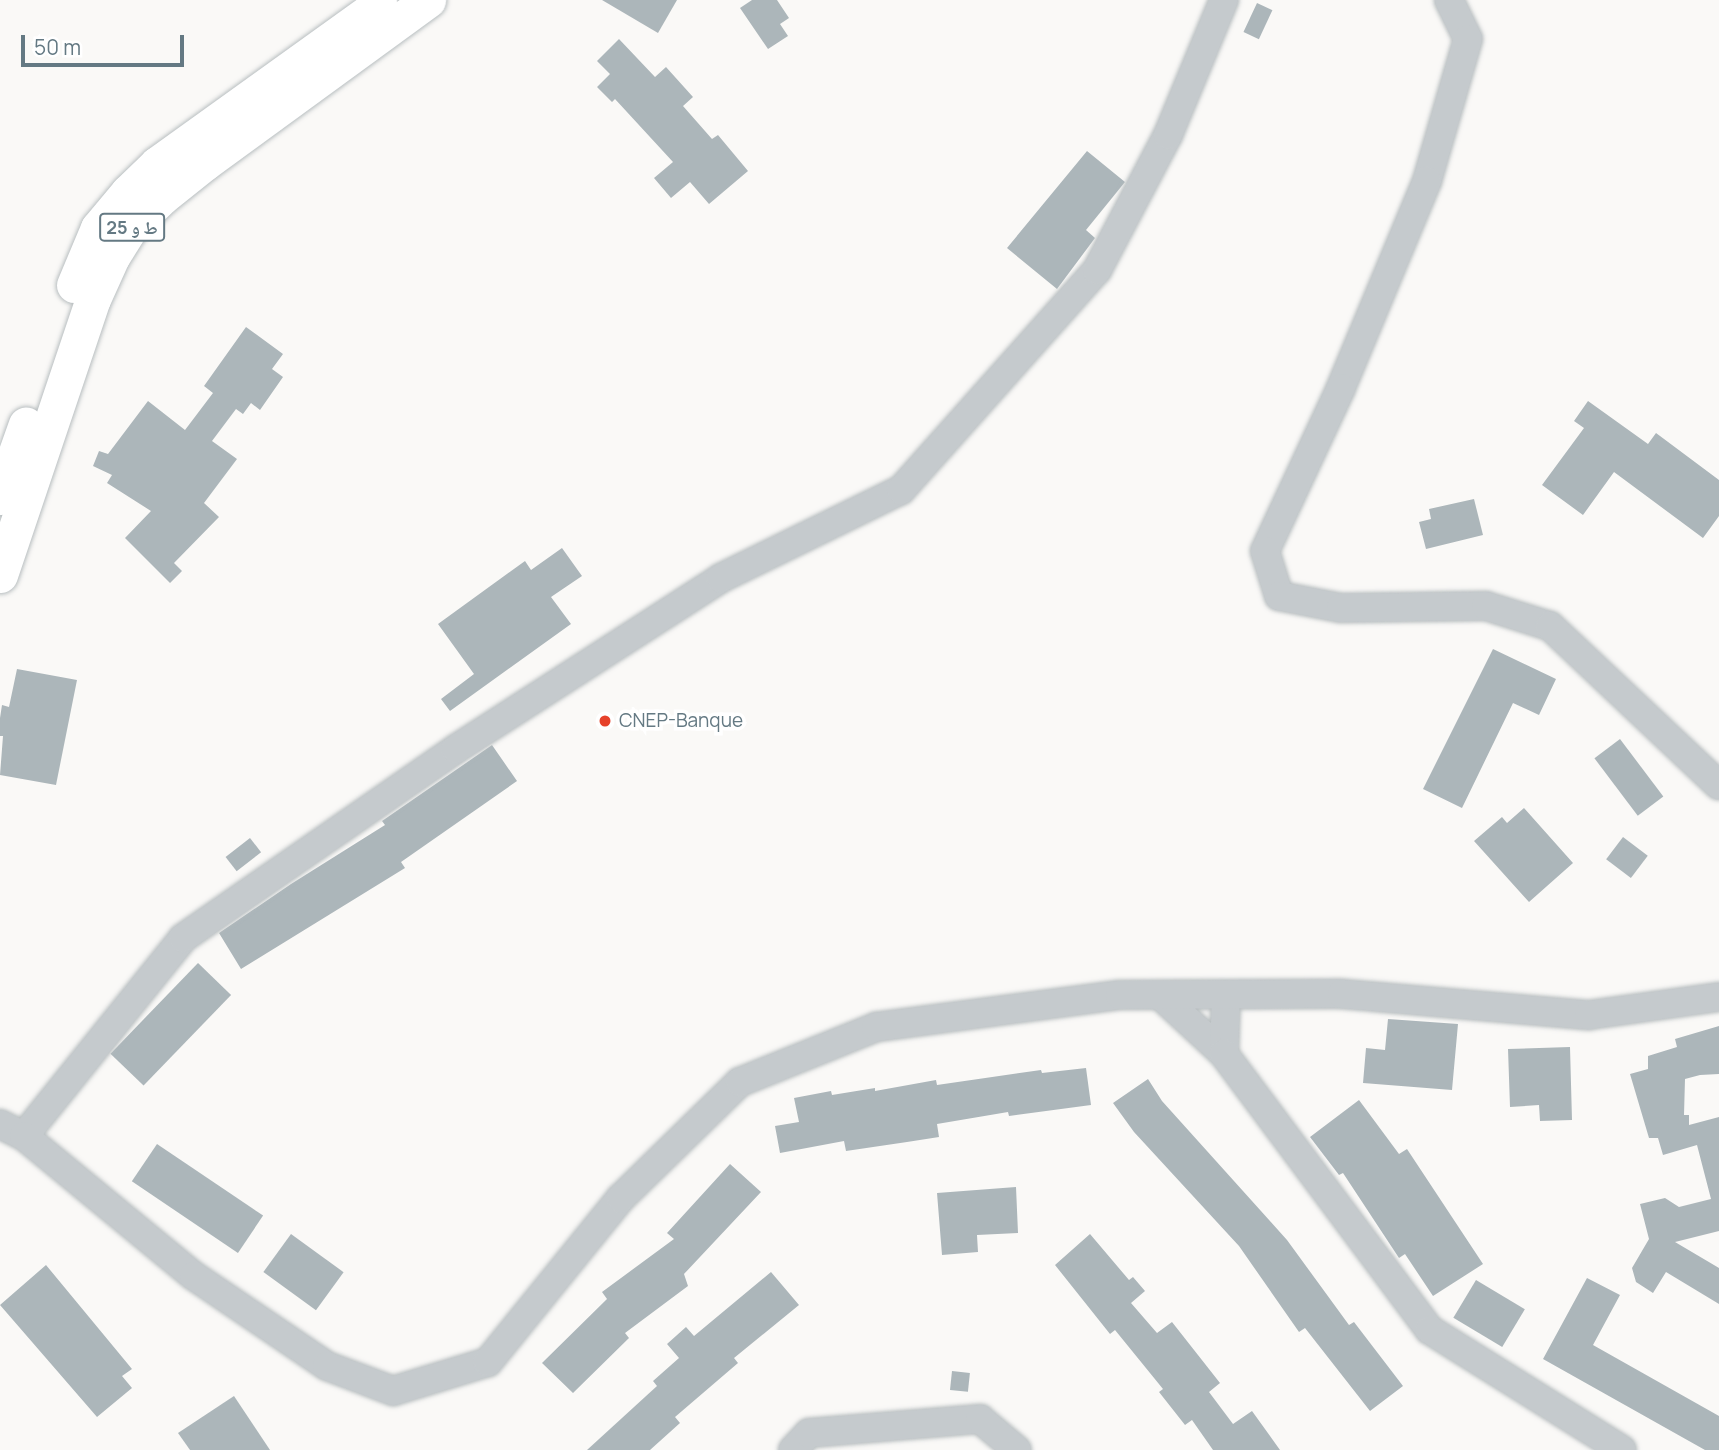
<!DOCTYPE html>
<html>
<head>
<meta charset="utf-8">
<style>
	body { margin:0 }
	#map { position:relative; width:1719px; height:1450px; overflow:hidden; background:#faf9f7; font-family:Manrope,"Noto Naskh Arabic",sans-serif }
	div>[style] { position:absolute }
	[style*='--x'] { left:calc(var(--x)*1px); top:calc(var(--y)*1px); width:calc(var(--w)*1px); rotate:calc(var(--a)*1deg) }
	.building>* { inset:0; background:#acb6ba; transform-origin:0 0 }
	.roads { filter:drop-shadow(0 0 2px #b8bec0) drop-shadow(0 0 2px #b8bec0) }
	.minor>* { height:28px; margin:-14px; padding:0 14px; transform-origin:14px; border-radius:14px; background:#c5cacd }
	.major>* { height:35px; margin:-17.5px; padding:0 17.5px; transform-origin:17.5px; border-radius:17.5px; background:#fff }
	.dots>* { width:19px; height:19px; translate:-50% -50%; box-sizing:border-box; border:4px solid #fff; border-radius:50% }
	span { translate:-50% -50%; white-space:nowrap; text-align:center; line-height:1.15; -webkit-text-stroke:7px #fff; paint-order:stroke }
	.shield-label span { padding:2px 5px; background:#fff; border:2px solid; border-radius:5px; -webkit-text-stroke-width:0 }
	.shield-label { font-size:18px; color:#647983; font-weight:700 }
	.poi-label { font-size:19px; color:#647983 }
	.left { translate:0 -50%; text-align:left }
	.scale { position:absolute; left:21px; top:35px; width:163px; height:32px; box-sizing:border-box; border:4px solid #647983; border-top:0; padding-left:9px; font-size:21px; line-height:24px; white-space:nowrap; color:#647983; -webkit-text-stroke:5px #fff; paint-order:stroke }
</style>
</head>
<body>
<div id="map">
	<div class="building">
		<i style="clip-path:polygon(602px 0,677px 0,658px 33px)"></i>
		<i style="clip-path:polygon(752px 0,777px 0,789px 18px,780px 24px,788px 36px,768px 49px,740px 8px)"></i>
		<i style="left:1257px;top:3px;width:17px;height:32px;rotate:25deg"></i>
		<i style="clip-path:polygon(619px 39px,655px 77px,666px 67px,693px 97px,683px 106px,712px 139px,718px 135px,748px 171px,709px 204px,690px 182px,671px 198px,654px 178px,673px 162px,615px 99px,612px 102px,597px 87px,610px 74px,597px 61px)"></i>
		<i style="clip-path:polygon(1087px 151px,1125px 182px,1086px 230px,1095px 238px,1057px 289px,1007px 248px)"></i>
		<i style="clip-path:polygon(246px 327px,283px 354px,272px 369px,283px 377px,260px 410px,251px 403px,243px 414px,236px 409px,212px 441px,237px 459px,204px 503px,219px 517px,174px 563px,182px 571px,170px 583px,125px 538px,151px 511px,107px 483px,112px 475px,93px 466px,99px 451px,108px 454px,148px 401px,185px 430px,213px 393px,204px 386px)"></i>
		<i style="clip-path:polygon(1588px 401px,1648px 444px,1656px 433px,1719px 480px,1719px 516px,1703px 538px,1614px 472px,1583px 515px,1542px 485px,1584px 428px,1574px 421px)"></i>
		<i style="clip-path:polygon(1474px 499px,1483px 535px,1426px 549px,1419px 522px,1431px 519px,1429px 509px)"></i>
		<i style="clip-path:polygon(562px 548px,582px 576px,551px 597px,571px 624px,450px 711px,441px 699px,474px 674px,438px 624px,525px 561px,531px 570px)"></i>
		<i style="clip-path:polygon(1493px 649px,1556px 679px,1539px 715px,1513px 703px,1462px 808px,1423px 789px)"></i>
		<i style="clip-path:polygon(17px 669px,77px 680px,56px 785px,0 775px,3px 736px,0 736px,0 718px,2px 705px,9px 707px)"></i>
		<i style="left:1620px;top:739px;width:72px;height:32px;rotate:53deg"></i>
		<i style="clip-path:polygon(492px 745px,517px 781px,401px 862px,405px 868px,241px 969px,219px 933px,291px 884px,385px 825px,382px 821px)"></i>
		<i style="clip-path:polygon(1524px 808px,1573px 863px,1529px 902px,1474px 841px,1502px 817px,1507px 823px)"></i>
		<i style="left:1623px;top:837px;width:31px;height:28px;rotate:37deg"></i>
		<i style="left:250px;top:838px;width:18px;height:31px;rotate:52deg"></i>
		<i style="left:198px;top:963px;width:46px;height:126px;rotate:44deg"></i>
		<i style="clip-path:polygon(1388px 1019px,1458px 1024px,1452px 1090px,1363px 1083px,1366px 1048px,1385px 1050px)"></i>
		<i style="clip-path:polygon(1719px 1026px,1719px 1074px,1700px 1075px,1685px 1079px,1684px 1115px,1689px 1115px,1689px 1125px,1719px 1117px,1719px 1231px,1675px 1242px,1719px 1268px,1719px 1304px,1666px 1272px,1653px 1293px,1636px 1282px,1632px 1268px,1649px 1239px,1640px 1204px,1665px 1198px,1679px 1207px,1711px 1199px,1697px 1145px,1663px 1155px,1658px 1138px,1649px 1138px,1630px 1074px,1648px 1069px,1648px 1056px,1677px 1047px,1675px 1039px)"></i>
		<i style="clip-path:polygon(1570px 1047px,1572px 1120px,1540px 1121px,1539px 1105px,1510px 1107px,1508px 1049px)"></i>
		<i style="clip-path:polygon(1086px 1068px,1091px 1105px,1009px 1116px,1008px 1112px,937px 1124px,939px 1137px,907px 1142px,846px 1151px,844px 1141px,780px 1153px,775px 1126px,799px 1122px,794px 1098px,831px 1091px,832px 1095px,875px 1088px,875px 1091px,936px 1080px,937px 1085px,1041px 1070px,1042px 1073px)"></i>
		<i style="clip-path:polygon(1148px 1079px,1162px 1101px,1287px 1240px,1349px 1325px,1354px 1322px,1403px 1386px,1370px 1411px,1305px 1328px,1299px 1332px,1239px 1246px,1134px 1132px,1113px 1103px)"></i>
		<i style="clip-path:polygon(1359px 1100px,1399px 1154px,1407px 1149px,1483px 1264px,1433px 1296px,1405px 1254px,1399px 1258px,1343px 1173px,1339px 1175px,1310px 1137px)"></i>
		<i style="left:157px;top:1144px;width:128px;height:45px;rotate:34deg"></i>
		<i style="clip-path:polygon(730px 1164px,761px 1192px,684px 1274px,688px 1286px,625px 1333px,629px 1338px,573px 1393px,542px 1363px,607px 1299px,602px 1292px,674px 1239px,667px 1233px)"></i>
		<i style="clip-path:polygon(1016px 1187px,1018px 1233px,977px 1235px,978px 1252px,942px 1255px,937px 1193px)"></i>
		<i style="left:291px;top:1234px;width:65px;height:47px;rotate:36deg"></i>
		<i style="clip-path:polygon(1090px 1234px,1129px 1280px,1133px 1277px,1145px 1291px,1131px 1303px,1157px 1333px,1172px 1322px,1220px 1383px,1209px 1392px,1233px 1424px,1252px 1411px,1280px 1450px,1213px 1450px,1192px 1420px,1185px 1425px,1159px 1392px,1163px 1389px,1115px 1330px,1110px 1334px,1055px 1265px)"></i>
		<i style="clip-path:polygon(46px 1265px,132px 1369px,122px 1376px,132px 1388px,97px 1417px,0 1305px)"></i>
		<i style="clip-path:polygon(771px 1272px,799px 1305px,734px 1358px,738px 1363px,675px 1417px,680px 1423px,650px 1450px,587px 1450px,657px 1386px,653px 1381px,679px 1358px,667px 1344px,686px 1327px,694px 1336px)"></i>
		<i style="clip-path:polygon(1587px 1278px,1620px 1295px,1593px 1345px,1719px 1416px,1719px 1450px,1705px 1450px,1543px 1359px)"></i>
		<i style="left:1476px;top:1280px;width:57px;height:44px;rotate:31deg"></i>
		<i style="left:952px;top:1371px;width:18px;height:19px;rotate:6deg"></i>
		<i style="clip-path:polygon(234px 1396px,270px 1450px,190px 1450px,178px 1433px)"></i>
	</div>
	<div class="roads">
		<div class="minor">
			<i style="--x:1449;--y:0;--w:43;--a:64"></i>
			<i style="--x:1468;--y:39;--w:148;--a:106.1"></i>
			<i style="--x:1427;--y:181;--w:224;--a:112.6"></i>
			<i style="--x:1341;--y:388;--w:180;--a:115"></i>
			<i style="--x:1265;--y:551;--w:47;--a:72.7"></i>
			<i style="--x:1279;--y:596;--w:63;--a:11"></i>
			<i style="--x:1341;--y:608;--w:145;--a:-0.8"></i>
			<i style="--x:1486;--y:606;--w:67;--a:17.4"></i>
			<i style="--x:1550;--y:626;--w:232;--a:43.3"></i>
			<i style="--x:1160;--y:995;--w:87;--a:42.7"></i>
			<i style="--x:1224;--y:1054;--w:59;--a:-88.1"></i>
			<i style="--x:1224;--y:1054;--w:344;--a:53.3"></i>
			<i style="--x:1430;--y:1330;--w:226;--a:32"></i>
			<i style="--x:0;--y:1124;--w:27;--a:27"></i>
			<i style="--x:24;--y:1136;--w:254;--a:-51.2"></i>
			<i style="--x:183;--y:938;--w:332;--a:-34.7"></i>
			<i style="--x:456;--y:749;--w:315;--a:-32.8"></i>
			<i style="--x:721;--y:578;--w:200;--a:-26.1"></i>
			<i style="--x:901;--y:490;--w:295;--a:-48.3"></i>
			<i style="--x:1097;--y:270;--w:153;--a:-62.3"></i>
			<i style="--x:1168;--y:135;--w:146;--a:-67.5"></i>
			<i style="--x:24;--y:1136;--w:220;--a:39.5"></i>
			<i style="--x:194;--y:1276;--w:161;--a:34.1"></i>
			<i style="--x:327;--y:1366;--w:71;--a:20.7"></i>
			<i style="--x:393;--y:1391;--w:99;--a:-17"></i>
			<i style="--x:488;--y:1362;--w:211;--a:-51"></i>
			<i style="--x:621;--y:1198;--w:166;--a:-44.3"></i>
			<i style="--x:740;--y:1082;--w:147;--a:-22"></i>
			<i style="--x:876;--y:1027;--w:246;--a:-7.5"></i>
			<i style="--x:1120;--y:995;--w:222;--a:-0.3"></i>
			<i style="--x:1342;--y:994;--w:248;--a:4.9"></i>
			<i style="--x:1589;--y:1015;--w:131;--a:-7.9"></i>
			<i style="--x:793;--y:1450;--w:23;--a:-47"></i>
			<i style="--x:809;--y:1433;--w:172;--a:-4.7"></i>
			<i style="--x:980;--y:1419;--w:48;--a:40"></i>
		</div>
		<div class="major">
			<i style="--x:74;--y:285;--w:62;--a:-67.2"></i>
			<i style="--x:98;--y:228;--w:47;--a:-50.2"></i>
			<i style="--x:128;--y:192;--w:40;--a:-44"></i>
			<i style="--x:157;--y:164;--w:274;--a:-35.7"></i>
			<i style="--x:0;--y:497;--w:77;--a:-70.4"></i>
			<i style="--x:0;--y:575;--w:291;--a:-71.4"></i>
			<i style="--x:93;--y:299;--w:46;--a:-65.7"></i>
			<i style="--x:112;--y:257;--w:36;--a:-58"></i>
			<i style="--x:131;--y:227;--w:43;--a:-44.1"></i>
			<i style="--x:162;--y:197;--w:56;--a:-38.5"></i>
			<i style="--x:206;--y:162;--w:275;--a:-36.1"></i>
		</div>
	</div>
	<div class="dots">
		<i style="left:605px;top:721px;background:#e6422b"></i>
	</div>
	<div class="shield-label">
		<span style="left:132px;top:227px">ط و 25</span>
	</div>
	<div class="poi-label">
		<span class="left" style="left:619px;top:721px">CNEP-Banque</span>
	</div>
	<div class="scale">50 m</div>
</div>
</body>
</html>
